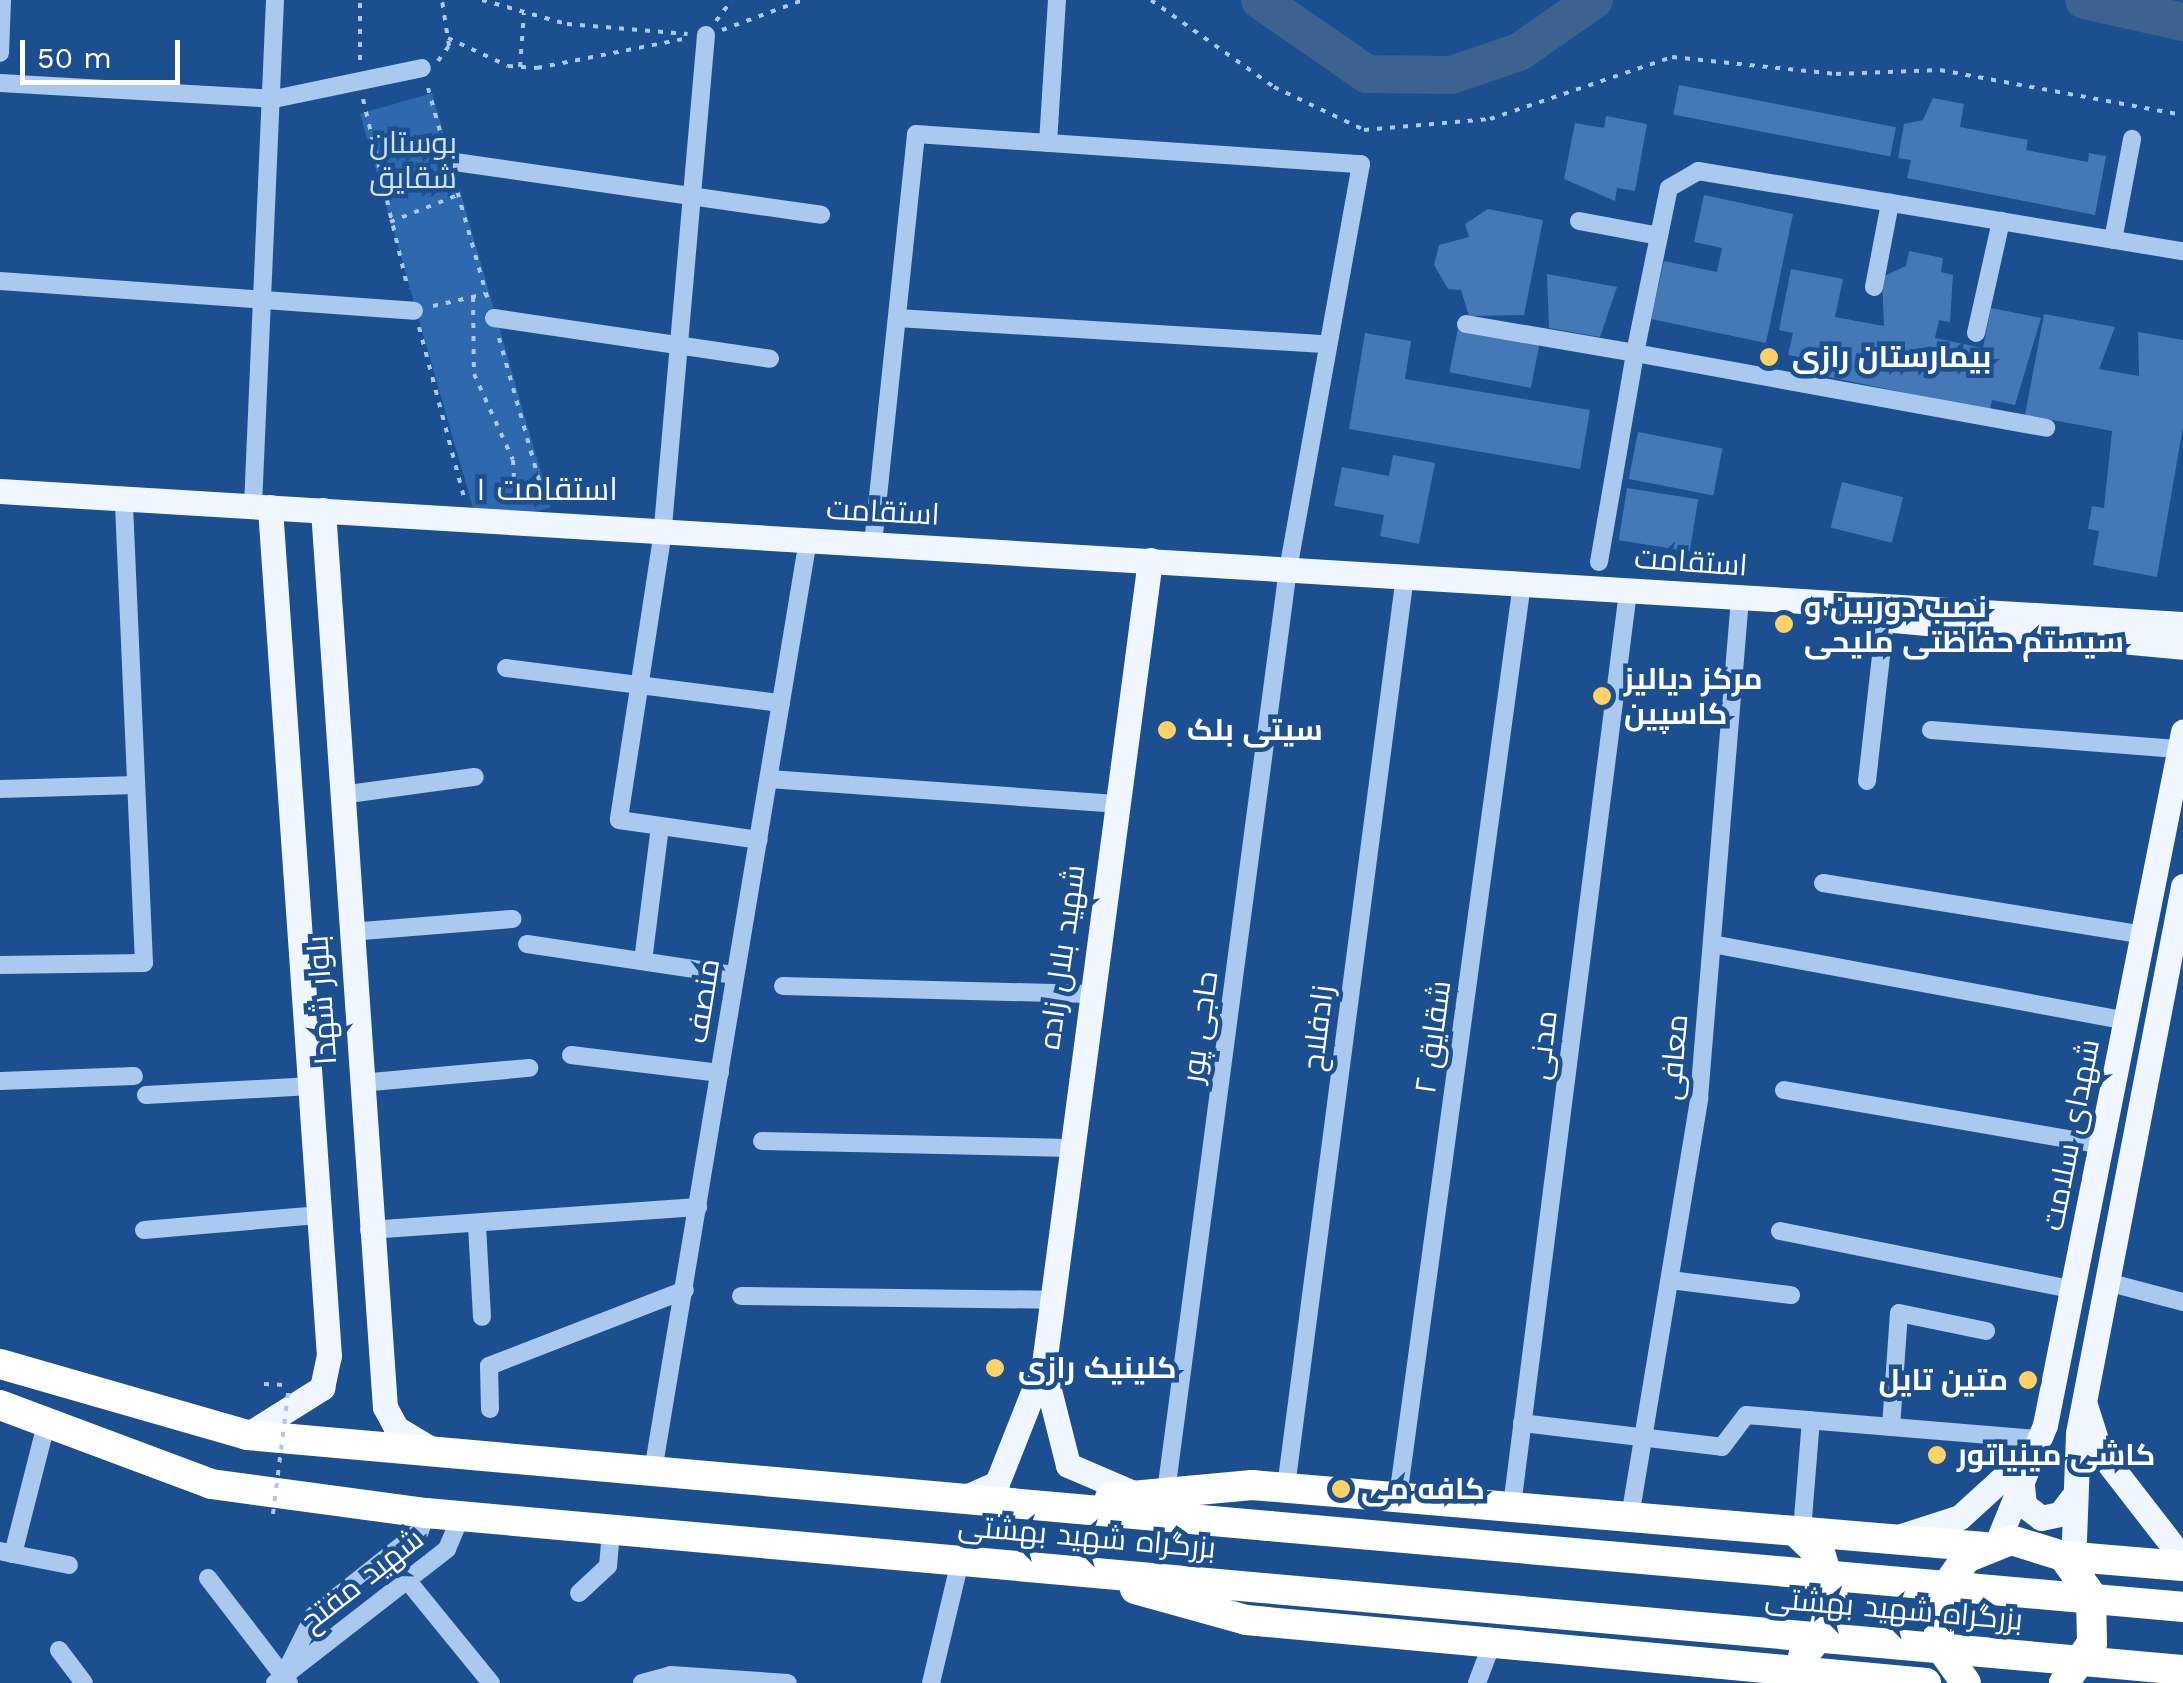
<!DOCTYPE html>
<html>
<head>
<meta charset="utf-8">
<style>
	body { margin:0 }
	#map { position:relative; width:2183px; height:1683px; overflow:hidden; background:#1b4f8f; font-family:"Work Sans",Cairo,sans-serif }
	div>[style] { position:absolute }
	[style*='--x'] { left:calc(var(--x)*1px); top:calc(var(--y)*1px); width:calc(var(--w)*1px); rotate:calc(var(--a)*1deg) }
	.green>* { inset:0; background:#2e69ad; transform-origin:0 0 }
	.river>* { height:38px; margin:-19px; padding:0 19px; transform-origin:19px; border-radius:19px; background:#3c6290 }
	.building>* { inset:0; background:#4478b7; transform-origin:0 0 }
	.path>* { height:4px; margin-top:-2px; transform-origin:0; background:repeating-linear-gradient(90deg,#a9c9ee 0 5px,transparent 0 13px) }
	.minor>* { height:18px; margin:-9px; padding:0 9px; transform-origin:9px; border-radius:9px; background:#a9c9ee }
	.major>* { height:25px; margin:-12.5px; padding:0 12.5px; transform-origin:12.5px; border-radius:12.5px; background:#f0f6ff }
	.highway>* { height:30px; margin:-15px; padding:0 15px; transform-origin:15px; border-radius:15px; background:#fff }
	.path-bridge>* { height:4px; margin-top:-2px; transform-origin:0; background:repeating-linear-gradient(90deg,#a9c9ee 0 5px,transparent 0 13px) }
	.highway-bridge>* { height:30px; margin:-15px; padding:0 15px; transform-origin:15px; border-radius:15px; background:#fff }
	.dots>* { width:28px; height:28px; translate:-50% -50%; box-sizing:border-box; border:5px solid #1b4f8f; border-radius:50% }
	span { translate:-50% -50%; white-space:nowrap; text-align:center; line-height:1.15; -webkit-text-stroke:9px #1b4f8f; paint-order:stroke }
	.park-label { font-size:30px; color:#cfe3fa }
	.poi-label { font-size:30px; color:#fff; font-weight:700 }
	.left { translate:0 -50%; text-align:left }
	.right { translate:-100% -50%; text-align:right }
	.street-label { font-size:30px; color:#fff }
	.neighbourhood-label { font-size:32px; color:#fff }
	.scale { position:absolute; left:20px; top:40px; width:160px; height:45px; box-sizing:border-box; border:5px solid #fff; border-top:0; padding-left:12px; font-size:30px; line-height:35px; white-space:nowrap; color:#fff; -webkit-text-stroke:8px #1b4f8f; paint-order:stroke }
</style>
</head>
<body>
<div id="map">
	<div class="green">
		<i style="left:432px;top:93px;width:431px;height:75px;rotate:74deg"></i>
	</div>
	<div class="river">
		<i style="--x:1260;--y:0;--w:130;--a:34.7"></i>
		<i style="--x:1367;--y:74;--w:84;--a:0.7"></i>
		<i style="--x:1451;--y:75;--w:72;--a:-18.7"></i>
		<i style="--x:1519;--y:52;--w:91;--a:-34.7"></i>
		<i style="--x:2084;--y:0;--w:101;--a:12.5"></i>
	</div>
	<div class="building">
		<i style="left:1679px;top:85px;width:221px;height:30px;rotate:11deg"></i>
		<i style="clip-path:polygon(1933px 98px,1964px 104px,1960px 127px,2028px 140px,2026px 150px,2088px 162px,2089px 153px,2106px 156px,2095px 215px,1907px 178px,1911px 160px,1898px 158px,1904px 124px,1923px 120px)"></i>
		<i style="clip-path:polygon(1606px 116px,1647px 124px,1635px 191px,1617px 188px,1615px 201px,1564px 179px,1575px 123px,1604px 128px)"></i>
		<i style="clip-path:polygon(1704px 195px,1793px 214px,1766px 343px,1651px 319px,1664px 261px,1717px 272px,1722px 248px,1694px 242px)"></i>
		<i style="clip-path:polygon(1488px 209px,1543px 220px,1524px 315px,1469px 316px,1461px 290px,1448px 289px,1434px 265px,1439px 245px,1469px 237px,1465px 224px)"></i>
		<i style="clip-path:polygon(1909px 251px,1943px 258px,1941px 272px,1953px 275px,1950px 322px,1939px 320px,1935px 338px,1983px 348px,1991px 308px,2041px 318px,2015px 405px,1992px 400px,1990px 410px,1809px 373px,1812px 360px,1788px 355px,1793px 333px,1779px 330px,1791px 269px,1843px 279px,1835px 317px,1884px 326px,1882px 277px,1906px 266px)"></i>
		<i style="clip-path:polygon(1547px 274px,1617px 287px,1600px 337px,1549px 328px)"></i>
		<i style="clip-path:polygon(2044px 314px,2115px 327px,2099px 369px,2139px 376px,2138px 332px,2183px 340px,2183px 427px,2157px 577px,2093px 565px,2099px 531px,2088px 529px,2092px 506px,2104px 508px,2112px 431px,2025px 415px)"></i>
		<i style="left:1458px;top:328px;width:83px;height:45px;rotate:11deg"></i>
		<i style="clip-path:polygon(1365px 333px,1411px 341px,1405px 379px,1590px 410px,1580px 469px,1349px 429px)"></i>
		<i style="left:1638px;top:432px;width:86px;height:48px;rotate:11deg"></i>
		<i style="clip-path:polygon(1393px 455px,1435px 463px,1419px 544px,1380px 536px,1384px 515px,1334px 506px,1342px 467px,1389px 476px)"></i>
		<i style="left:1842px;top:482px;width:63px;height:47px;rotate:14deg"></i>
		<i style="left:1627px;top:488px;width:72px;height:53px;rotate:9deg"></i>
	</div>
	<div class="path">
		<i style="--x:482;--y:0;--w:88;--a:15.8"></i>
		<i style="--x:567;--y:24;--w:121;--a:4.7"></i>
		<i style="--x:1151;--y:0;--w:151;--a:35.3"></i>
		<i style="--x:1274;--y:87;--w:100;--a:25.5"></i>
		<i style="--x:1364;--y:130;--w:126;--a:-5"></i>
		<i style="--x:1490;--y:119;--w:192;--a:-18.8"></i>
		<i style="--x:1672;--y:57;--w:165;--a:5.9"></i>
		<i style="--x:1836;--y:74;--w:104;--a:-2.2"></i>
		<i style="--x:1940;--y:70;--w:247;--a:10.5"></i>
		<i style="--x:716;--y:21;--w:26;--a:-53"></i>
		<i style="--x:722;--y:30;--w:86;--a:-20.3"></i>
		<i style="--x:448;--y:38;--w:66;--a:25"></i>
		<i style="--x:508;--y:66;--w:29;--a:4"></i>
		<i style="--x:537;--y:68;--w:155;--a:-11.2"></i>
		<i style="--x:360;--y:60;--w:60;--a:-90"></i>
		<i style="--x:438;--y:61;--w:19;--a:-54"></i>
		<i style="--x:449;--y:46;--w:47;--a:-98.7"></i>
		<i style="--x:520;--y:67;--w:54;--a:-85.8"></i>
		<i style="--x:428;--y:88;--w:56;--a:74.5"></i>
		<i style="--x:363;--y:99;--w:195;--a:76.7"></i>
		<i style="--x:454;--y:180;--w:125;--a:74.2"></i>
		<i style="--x:390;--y:222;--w:73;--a:-21.7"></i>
		<i style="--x:473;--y:297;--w:77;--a:89.3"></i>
		<i style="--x:474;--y:374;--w:94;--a:65.6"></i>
		<i style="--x:513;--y:460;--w:38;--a:87"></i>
		<i style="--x:433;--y:306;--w:54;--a:-12.8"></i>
		<i style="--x:419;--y:327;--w:176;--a:75.2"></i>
		<i style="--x:499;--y:338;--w:170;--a:74.3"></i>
		<i style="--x:264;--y:1384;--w:21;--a:3"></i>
	</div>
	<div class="minor">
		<i style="--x:706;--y:35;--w:498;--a:95"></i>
		<i style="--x:663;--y:531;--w:292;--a:98.7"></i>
		<i style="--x:619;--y:820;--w:141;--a:8.1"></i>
		<i style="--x:0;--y:53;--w:53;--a:-87.8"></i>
		<i style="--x:0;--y:83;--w:274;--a:3.3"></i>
		<i style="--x:274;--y:99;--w:151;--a:-11.8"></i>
		<i style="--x:1048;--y:143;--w:143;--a:-86.4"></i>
		<i style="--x:448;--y:161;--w:377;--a:8.2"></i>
		<i style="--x:1579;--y:221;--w:81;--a:10.6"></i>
		<i style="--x:2113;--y:240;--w:103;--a:-79.3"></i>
		<i style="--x:0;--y:281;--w:415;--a:4.1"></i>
		<i style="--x:1874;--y:287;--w:86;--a:-79.2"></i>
		<i style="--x:494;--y:318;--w:279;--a:8.4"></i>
		<i style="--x:897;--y:318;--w:432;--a:3.5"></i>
		<i style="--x:1466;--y:324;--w:171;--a:9.7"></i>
		<i style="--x:1635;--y:353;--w:168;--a:-78.4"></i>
		<i style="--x:1669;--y:188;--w:34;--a:-30"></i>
		<i style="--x:1698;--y:171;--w:492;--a:9.4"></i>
		<i style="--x:1976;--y:333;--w:115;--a:-77.4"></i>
		<i style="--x:253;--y:506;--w:506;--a:-87.51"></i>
		<i style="--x:873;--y:544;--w:412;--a:-84"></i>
		<i style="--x:916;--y:134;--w:446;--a:3.9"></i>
		<i style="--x:1361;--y:164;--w:412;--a:100.2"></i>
		<i style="--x:1288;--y:569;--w:931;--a:97.53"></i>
		<i style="--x:1599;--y:562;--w:212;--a:-80.2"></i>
		<i style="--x:1635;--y:353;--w:418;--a:10.3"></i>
		<i style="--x:506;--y:668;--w:277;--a:7.3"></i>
		<i style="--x:1931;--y:730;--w:250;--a:4.4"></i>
		<i style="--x:769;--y:779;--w:348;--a:4.1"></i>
		<i style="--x:1867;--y:781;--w:162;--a:-83.6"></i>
		<i style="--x:0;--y:789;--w:136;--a:-1.7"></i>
		<i style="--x:341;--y:795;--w:135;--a:-7.7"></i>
		<i style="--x:1823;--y:883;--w:325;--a:9.2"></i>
		<i style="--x:350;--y:932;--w:163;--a:-4.6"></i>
		<i style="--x:527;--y:944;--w:210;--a:8.5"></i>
		<i style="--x:1712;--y:944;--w:422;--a:10.5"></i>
		<i style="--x:643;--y:961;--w:136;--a:-82.8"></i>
		<i style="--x:0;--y:965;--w:144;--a:-0.8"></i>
		<i style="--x:144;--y:963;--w:465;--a:-92.5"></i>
		<i style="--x:783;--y:986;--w:307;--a:1.5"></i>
		<i style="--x:571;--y:1055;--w:150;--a:6.9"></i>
		<i style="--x:0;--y:1081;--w:134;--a:-2.1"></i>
		<i style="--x:360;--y:1083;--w:170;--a:-5.1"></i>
		<i style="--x:1784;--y:1090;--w:323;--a:9.8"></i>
		<i style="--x:146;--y:1095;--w:165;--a:-3.1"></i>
		<i style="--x:762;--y:1141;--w:306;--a:1.3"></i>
		<i style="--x:477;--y:1225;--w:92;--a:86.9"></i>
		<i style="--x:144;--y:1230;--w:177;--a:-4.9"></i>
		<i style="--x:369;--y:1230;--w:330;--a:-4"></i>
		<i style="--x:1780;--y:1231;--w:300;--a:11.3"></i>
		<i style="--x:1670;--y:1280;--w:122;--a:7.1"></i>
		<i style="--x:2107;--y:1282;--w:79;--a:14.7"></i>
		<i style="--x:741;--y:1296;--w:310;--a:0.7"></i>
		<i style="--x:490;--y:1409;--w:43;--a:-91.3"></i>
		<i style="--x:489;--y:1366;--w:210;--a:-21.2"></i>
		<i style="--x:1522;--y:1423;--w:201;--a:6.8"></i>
		<i style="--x:1722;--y:1447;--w:40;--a:-53"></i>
		<i style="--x:1746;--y:1415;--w:294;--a:4.7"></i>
		<i style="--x:1891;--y:1427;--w:114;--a:-86"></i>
		<i style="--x:1899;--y:1313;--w:89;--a:11.7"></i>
		<i style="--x:653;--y:1471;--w:944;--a:-80.55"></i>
		<i style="--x:1286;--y:1487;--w:919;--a:-82.56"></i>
		<i style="--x:1398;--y:1497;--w:921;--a:-82.27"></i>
		<i style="--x:1512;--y:1506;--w:922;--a:-82.77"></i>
		<i style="--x:1630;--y:1517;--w:425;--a:-80.6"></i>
		<i style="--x:1699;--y:1098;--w:502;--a:-85.31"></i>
		<i style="--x:1802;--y:1531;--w:111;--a:-85.4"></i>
		<i style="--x:0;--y:1551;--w:13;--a:13"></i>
		<i style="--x:13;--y:1554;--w:137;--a:-75.7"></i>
		<i style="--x:13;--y:1554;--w:57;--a:11.1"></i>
		<i style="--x:208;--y:1578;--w:133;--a:52.4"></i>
		<i style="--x:407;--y:1580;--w:133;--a:50.8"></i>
		<i style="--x:579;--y:1593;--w:40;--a:-43"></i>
		<i style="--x:608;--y:1566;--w:36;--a:-85"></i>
		<i style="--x:59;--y:1650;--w:41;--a:52.9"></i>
		<i style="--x:286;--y:1671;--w:63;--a:-63.4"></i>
		<i style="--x:314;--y:1615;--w:135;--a:-38.4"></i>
		<i style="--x:420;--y:1531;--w:19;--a:-72"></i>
		<i style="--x:275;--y:1683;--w:218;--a:-37.9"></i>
		<i style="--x:447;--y:1549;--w:36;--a:-67"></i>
		<i style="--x:642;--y:1683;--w:30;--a:-15"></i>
		<i style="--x:671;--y:1675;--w:117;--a:3.9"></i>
		<i style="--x:931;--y:1683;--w:125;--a:-76.6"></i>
		<i style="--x:1477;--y:1683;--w:43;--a:-69.4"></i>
	</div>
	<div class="major">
		<i style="--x:0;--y:491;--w:2187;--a:3.49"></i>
		<i style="--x:323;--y:510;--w:899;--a:86.05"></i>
		<i style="--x:385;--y:1407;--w:24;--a:62"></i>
		<i style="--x:396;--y:1428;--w:39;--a:31"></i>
		<i style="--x:1894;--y:620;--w:290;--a:5.3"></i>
		<i style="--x:1045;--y:1374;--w:94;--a:75.8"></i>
		<i style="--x:1068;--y:1465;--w:69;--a:23.2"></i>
		<i style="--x:2085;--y:1405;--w:49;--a:72.3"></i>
		<i style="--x:2100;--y:1452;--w:135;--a:52.2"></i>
		<i style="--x:247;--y:1435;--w:89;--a:-32.1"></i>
		<i style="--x:322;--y:1388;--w:33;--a:-78"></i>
		<i style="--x:329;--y:1356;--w:851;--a:-93.98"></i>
		<i style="--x:2022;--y:1486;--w:19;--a:84"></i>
		<i style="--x:2024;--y:1505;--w:21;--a:37"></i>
		<i style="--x:2041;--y:1518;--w:19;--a:-12"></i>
		<i style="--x:2060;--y:1514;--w:20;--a:-53"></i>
		<i style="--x:966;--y:1497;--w:34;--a:-24"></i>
		<i style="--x:997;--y:1483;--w:128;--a:-68.4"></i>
		<i style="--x:1044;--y:1364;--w:811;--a:-82.49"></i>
		<i style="--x:1895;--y:1538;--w:68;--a:-17.9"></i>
		<i style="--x:1960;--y:1517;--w:92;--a:-42.4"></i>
		<i style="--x:1997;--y:1543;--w:127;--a:-67.9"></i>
		<i style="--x:2045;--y:1425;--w:707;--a:-78.74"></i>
		<i style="--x:2073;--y:1565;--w:132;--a:-87.8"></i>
		<i style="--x:2078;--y:1433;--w:557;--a:-79.13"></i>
	</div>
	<div class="highway">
		<i style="--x:0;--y:1364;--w:257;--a:16"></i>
		<i style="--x:247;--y:1435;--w:1026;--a:5.09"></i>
		<i style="--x:0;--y:1405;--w:225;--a:20.5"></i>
		<i style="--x:211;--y:1484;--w:217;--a:7.7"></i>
		<i style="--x:426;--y:1513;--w:840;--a:5.12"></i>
		<i style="--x:1110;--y:1498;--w:143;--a:-5.2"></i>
		<i style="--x:1252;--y:1485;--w:735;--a:4.84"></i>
		<i style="--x:1795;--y:1531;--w:36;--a:44"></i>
		<i style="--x:1821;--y:1556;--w:39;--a:73"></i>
		<i style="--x:1832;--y:1593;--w:38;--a:102"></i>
		<i style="--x:1824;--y:1630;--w:33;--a:129"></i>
		<i style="--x:2063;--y:1556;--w:120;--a:4.8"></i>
		<i style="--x:1135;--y:1589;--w:115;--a:15.6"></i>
		<i style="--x:1246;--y:1620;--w:683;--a:5.29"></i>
		<i style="--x:1966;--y:1683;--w:47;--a:-125.4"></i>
		<i style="--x:1939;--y:1645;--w:48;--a:-90"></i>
		<i style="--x:1939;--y:1597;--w:47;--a:-55.3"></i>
		<i style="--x:1966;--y:1558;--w:48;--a:-21.8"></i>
		<i style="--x:2011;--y:1540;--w:54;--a:17.1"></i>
		<i style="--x:2063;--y:1556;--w:48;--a:54.3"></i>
		<i style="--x:2091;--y:1595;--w:48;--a:88.8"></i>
		<i style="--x:2092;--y:1643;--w:49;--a:125"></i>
	</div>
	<div class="path-bridge">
		<i style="--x:273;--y:1514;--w:130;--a:-82.9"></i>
	</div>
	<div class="highway-bridge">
		<i style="--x:1269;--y:1526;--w:918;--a:5.06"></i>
		<i style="--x:1263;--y:1588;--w:924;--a:5.09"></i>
	</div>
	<div class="dots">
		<i style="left:1769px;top:357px;background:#ffd166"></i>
		<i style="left:1784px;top:624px;background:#ffd166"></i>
		<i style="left:1602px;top:696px;background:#ffd166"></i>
		<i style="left:1167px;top:730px;background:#ffd166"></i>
		<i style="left:995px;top:1368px;background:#ffd166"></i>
		<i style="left:2028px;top:1380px;background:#ffd166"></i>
		<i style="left:1937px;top:1455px;background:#ffd166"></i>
		<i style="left:1341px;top:1489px;background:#ffd166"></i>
	</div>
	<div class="park-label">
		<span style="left:413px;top:160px">بوستان<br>شقایق</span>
	</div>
	<div class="poi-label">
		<span class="left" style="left:1792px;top:357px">بیمارستان رازی</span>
		<span class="left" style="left:1804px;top:624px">نصب دوربین و<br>سیستم حفاظتی ملیحی</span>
		<span class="left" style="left:1624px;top:696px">مرکز دیالیز<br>کاسپین</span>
		<span class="left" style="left:1187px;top:730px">سیتی بلک</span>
		<span class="left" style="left:1018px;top:1368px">کلینیک رازی</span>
		<span class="right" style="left:2008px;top:1380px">متین تایل</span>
		<span class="left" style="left:1957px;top:1455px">کاشی مینیاتور</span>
		<span class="left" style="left:1361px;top:1489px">کافه می</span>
	</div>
	<div class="street-label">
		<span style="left:883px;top:512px;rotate:3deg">استقامت</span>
		<span style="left:1691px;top:562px;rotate:4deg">استقامت</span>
		<span style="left:1062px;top:957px;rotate:-82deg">شهید بلال زاده</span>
		<span style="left:322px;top:1000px;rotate:-94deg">بلوار شهدا</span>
		<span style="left:703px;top:1001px;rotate:-81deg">منصف</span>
		<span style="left:1200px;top:1027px;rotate:-82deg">حاجی پور</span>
		<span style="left:1318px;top:1028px;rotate:-83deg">زادفلاح</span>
		<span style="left:1433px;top:1037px;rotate:-82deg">شقایق ۲</span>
		<span style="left:1543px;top:1045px;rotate:-83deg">مدنی</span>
		<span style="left:1674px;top:1057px;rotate:-85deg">معافی</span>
		<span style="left:2071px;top:1135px;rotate:-79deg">شهدای سلامت</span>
		<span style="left:1087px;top:1537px;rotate:5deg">بزرگراه شهید بهشتی</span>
		<span style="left:362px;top:1580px;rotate:-38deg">شهید مفتح</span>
		<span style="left:1894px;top:1609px;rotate:5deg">بزرگراه شهید بهشتی</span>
	</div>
	<div class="neighbourhood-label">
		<span style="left:547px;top:489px">استقامت ۱</span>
	</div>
	<div class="scale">50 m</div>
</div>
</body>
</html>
